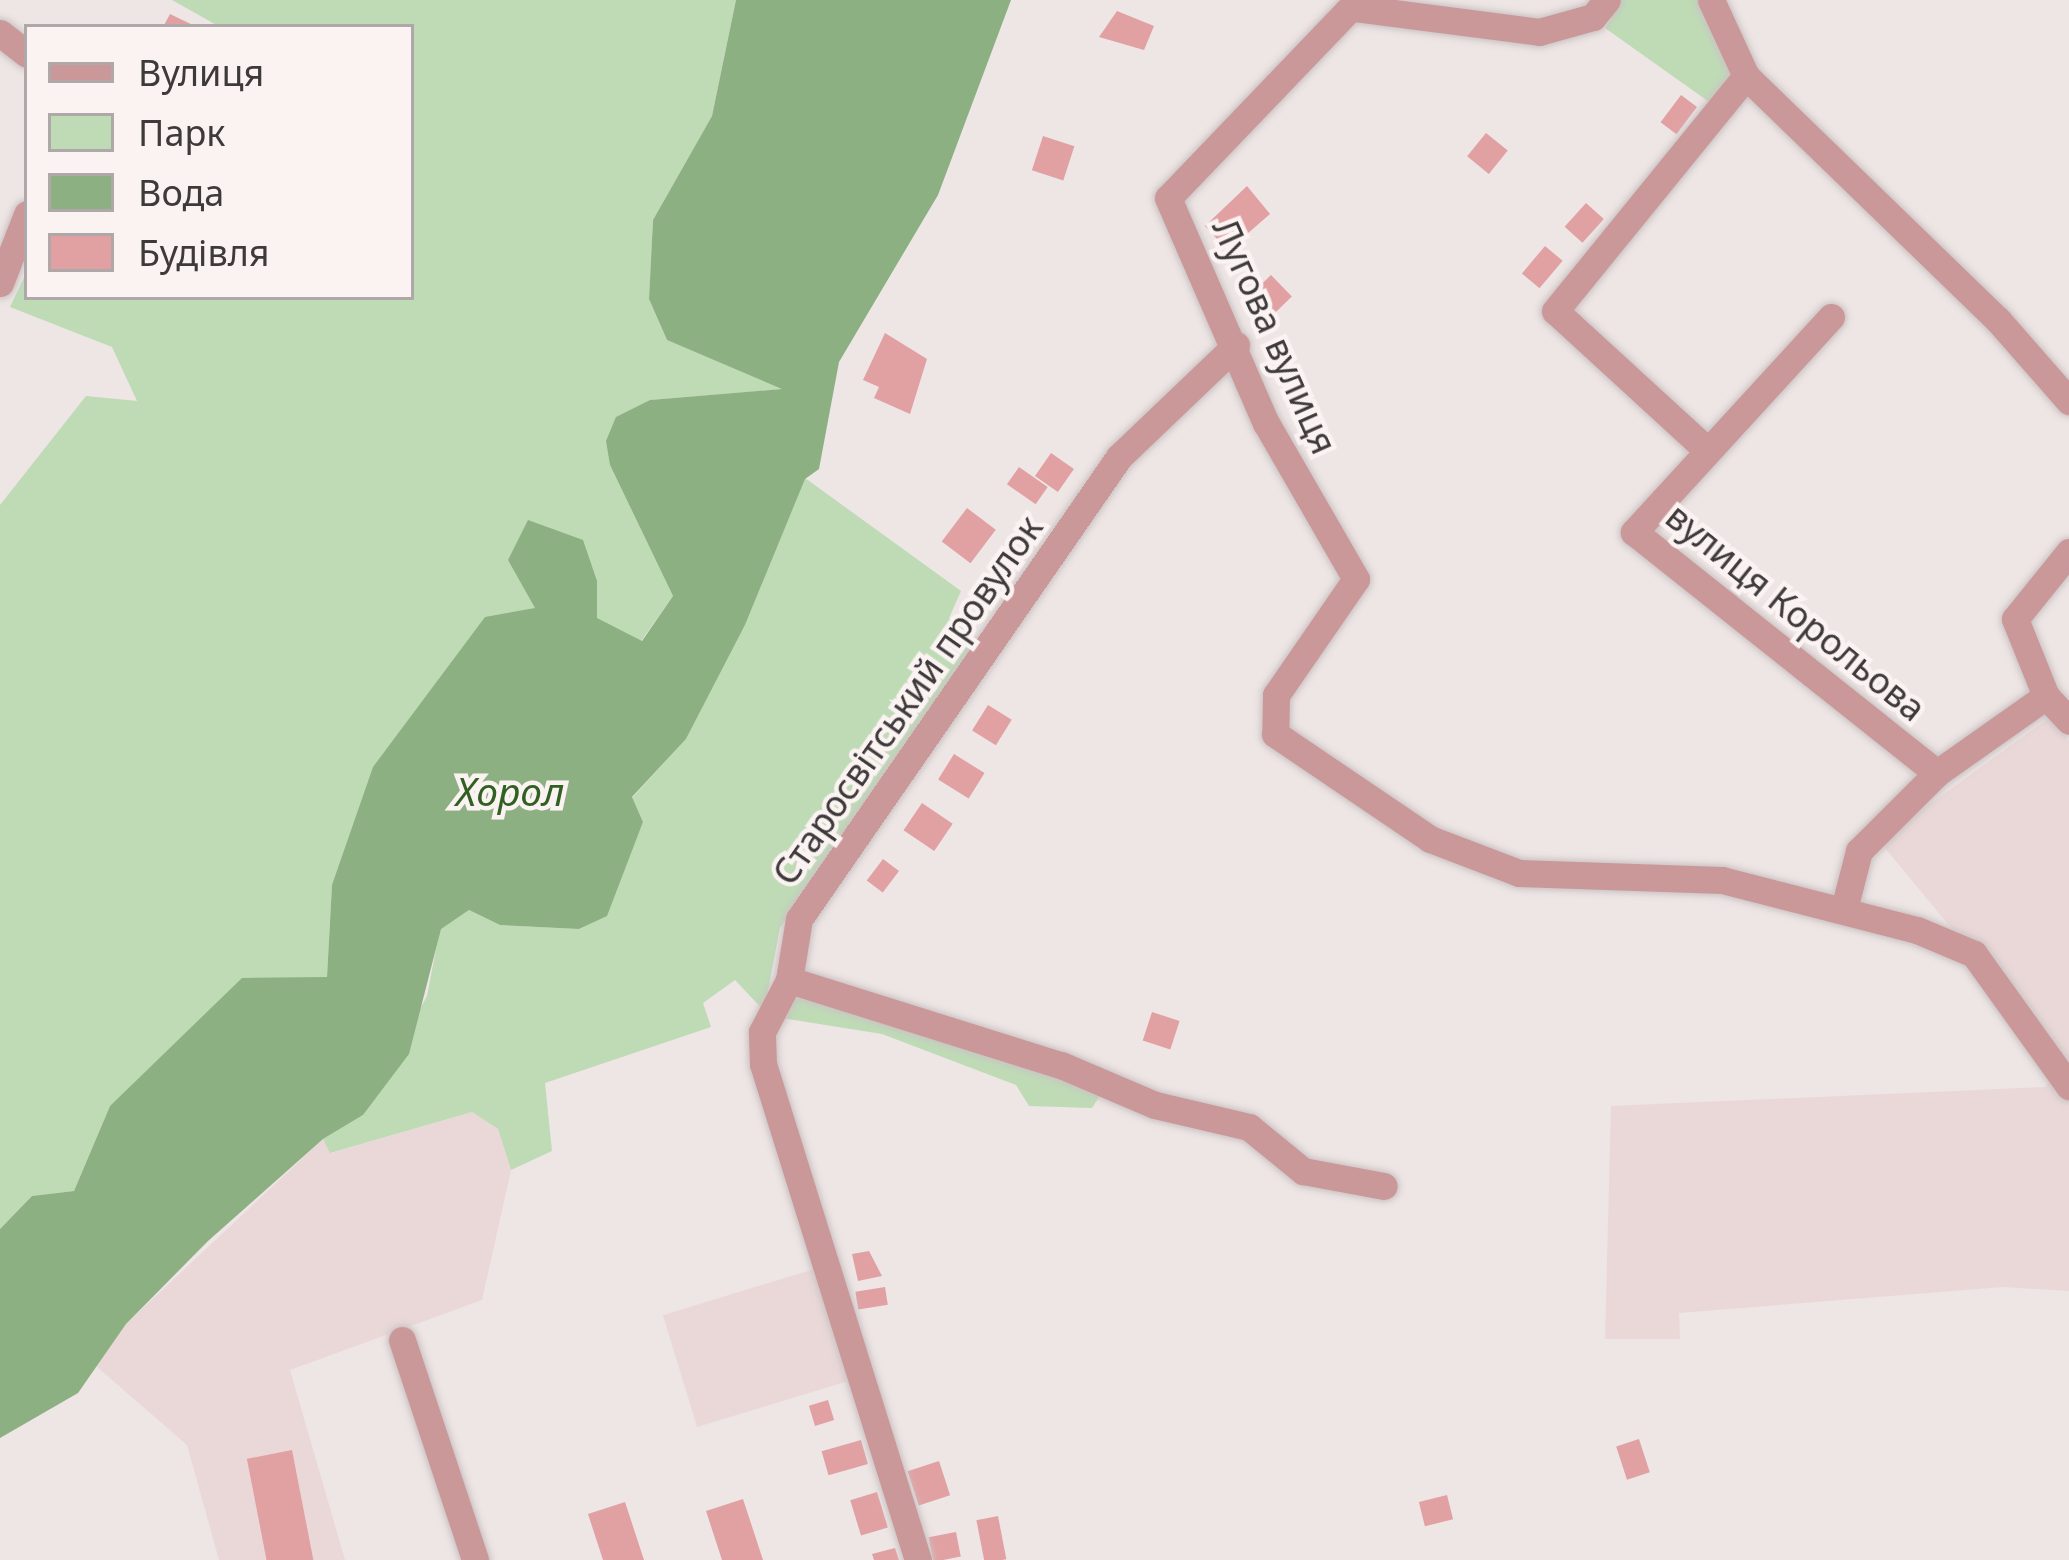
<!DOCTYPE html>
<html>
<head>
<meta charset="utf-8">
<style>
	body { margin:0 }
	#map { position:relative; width:2069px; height:1560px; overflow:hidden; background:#eee5e5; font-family:"Noto Sans",sans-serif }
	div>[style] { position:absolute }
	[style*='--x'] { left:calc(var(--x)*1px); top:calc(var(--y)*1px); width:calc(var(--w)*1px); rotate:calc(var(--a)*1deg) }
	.built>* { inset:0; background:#ead8d8; transform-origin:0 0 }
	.green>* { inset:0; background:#bedbb6 }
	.water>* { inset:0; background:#8cb081 }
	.building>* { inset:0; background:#e1a1a3; transform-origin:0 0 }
	.roads { filter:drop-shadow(0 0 3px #cbc3c3) drop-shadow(0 0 3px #cbc3c3) }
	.minor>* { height:27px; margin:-13.5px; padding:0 13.5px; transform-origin:13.5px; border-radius:13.5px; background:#cb989a }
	span { translate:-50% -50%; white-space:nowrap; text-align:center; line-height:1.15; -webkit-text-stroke:9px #fbf2f2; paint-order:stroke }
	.street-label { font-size:36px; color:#3e3a3a }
	.water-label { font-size:39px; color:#316122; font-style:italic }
	.legend { position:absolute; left:24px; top:24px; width:390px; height:276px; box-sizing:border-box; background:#fbf2f2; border:3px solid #afa8a8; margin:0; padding:15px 21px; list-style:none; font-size:36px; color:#3e3a3a }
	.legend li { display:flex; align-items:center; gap:24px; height:60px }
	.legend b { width:60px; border:3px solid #afa8a8 }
</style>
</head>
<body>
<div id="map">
	<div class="built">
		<i style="clip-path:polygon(2050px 717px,2069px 741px,2069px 1291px,2003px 1287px,1679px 1313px,1680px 1339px,1605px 1339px,1611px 1106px,2046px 1087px,2056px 1054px,1879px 841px)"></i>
		<i style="clip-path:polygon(472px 1112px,498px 1129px,511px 1170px,482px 1300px,290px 1370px,345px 1560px,219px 1560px,187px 1445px,96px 1366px,126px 1324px,323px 1139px,331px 1153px)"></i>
		<i style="left:814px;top:1269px;width:117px;height:158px;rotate:73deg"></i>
	</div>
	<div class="green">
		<i style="clip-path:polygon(172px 0,736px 0,712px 116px,653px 220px,649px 299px,667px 340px,785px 389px,650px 400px,616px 418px,610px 465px,673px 596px,641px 641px,597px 619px,597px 581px,535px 608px,332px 885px,327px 977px,110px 1106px,74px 1191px,32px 1196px,0 1229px,0 505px,86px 396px,137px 401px,112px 347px,10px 307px,27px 271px,27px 297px,411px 297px,411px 27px,220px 27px)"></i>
		<i style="clip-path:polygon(1621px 0,1711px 0,1746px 76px,1719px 109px,1605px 28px)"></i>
		<i style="clip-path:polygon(805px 478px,961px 591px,949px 618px,978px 640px,780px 928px,766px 1001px,807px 998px,1059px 1076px,1101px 1094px,1092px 1108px,1029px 1106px,1016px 1085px,882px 1034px,769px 1016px,735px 980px,703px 1003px,711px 1027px,545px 1083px,552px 1151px,511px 1170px,498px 1129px,472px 1112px,330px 1153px,323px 1139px,363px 1115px,427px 996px,440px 929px,469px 910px,500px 925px,579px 929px,606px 916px,643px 822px,632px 798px,686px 739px,745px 625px)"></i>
	</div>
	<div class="water">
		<i style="clip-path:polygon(736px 0,1011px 0,938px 195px,839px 362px,819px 469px,805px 479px,745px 625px,686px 739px,632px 797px,643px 822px,607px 916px,579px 929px,500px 925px,469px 910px,441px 929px,409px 1054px,363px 1115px,323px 1139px,208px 1241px,126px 1324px,78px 1393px,0 1438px,0 1229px,32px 1196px,74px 1191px,110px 1106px,242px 978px,327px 977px,332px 885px,373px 767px,485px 617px,535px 608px,508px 560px,528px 520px,583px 540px,597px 581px,597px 618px,642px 641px,673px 596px,610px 465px,606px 441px,616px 417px,650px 400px,782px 389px,667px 340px,649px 299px,653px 220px,712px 116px)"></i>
	</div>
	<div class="building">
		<i style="clip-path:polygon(1117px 11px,1154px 26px,1144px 50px,1099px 37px)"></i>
		<i style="clip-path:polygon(170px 14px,197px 27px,163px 27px)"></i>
		<i style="left:1681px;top:95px;width:20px;height:34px;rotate:37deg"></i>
		<i style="left:1486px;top:133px;width:28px;height:30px;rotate:39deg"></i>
		<i style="left:1043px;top:136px;width:33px;height:36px;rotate:18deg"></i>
		<i style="clip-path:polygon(1247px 186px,1270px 214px,1239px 241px,1231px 231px,1219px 241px,1205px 226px)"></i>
		<i style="left:1586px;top:203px;width:24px;height:32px;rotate:42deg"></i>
		<i style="left:1545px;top:246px;width:23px;height:36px;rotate:40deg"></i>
		<i style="left:1271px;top:275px;width:30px;height:40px;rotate:46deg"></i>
		<i style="clip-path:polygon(885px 333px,927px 359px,910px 414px,874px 398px,879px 387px,863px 380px)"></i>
		<i style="left:1051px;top:453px;width:28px;height:28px;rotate:35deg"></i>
		<i style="left:1019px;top:467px;width:35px;height:21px;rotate:35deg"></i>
		<i style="left:967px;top:508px;width:36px;height:42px;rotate:37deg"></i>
		<i style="left:988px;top:705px;width:28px;height:30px;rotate:32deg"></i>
		<i style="left:954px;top:754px;width:36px;height:30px;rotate:32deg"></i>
		<i style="left:922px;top:803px;width:37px;height:33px;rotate:34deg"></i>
		<i style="left:883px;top:859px;width:20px;height:27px;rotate:37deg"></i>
		<i style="left:1152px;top:1012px;width:29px;height:30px;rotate:18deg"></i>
		<i style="clip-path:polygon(869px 1251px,882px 1276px,858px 1281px,852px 1254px)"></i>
		<i style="left:885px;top:1287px;width:18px;height:30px;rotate:81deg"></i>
		<i style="left:828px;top:1400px;width:21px;height:20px;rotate:73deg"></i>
		<i style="left:1639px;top:1439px;width:35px;height:24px;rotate:72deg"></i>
		<i style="left:861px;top:1440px;width:25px;height:41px;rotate:74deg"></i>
		<i style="left:292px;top:1450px;width:112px;height:46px;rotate:79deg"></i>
		<i style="left:939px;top:1461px;width:36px;height:33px;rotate:72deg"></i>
		<i style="left:877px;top:1492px;width:37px;height:28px;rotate:73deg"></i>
		<i style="left:1447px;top:1495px;width:25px;height:29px;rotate:76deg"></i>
		<i style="clip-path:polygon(743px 1499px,763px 1560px,722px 1560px,706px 1511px)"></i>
		<i style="clip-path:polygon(625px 1502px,644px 1560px,603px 1560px,588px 1514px)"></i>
		<i style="left:998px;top:1516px;width:44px;height:22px;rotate:79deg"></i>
		<i style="left:956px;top:1532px;width:25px;height:28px;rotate:79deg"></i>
		<i style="clip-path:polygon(895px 1548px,899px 1560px,874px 1560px,872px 1554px)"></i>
	</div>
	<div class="roads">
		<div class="minor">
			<i style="--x:1358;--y:0;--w:274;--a:133.8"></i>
			<i style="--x:1168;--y:198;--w:245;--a:66.5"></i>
			<i style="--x:1266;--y:423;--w:180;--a:60"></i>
			<i style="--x:1356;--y:579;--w:141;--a:124.6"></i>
			<i style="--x:1276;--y:695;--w:39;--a:91"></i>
			<i style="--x:1275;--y:734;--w:187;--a:34.1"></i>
			<i style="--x:1430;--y:839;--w:95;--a:20.9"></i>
			<i style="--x:1519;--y:873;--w:203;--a:2"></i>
			<i style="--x:1722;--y:880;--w:201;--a:14.4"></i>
			<i style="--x:1917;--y:930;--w:62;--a:22.8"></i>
			<i style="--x:1974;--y:954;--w:163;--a:54.3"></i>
			<i style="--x:1711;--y:0;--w:84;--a:65.3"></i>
			<i style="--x:1746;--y:76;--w:351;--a:44.1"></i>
			<i style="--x:1998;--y:320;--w:108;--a:48.8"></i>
			<i style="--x:1355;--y:8;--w:186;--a:7.4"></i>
			<i style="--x:1539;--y:32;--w:56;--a:-15.5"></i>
			<i style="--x:1593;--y:17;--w:22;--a:-51"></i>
			<i style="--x:0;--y:33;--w:34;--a:38"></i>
			<i style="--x:0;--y:283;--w:74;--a:-68.6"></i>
			<i style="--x:1831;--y:317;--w:292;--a:132.5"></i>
			<i style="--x:1634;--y:532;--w:387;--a:38.5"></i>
			<i style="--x:1708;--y:451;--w:207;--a:-137.5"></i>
			<i style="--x:1555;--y:311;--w:303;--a:-50.9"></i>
			<i style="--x:2069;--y:552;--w:86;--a:128.9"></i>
			<i style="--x:2015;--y:619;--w:83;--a:68.1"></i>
			<i style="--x:2046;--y:696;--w:34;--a:47"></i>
			<i style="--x:1844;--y:909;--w:60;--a:-75.5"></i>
			<i style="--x:1859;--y:851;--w:110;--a:-45"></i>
			<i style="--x:1937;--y:773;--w:133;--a:-35.2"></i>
			<i style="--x:789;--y:980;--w:285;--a:17.4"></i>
			<i style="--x:1061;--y:1065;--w:102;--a:23.1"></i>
			<i style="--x:1155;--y:1105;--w:97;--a:13.2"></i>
			<i style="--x:1249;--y:1127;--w:70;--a:39.2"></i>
			<i style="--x:1303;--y:1171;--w:82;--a:10.5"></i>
			<i style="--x:402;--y:1340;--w:232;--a:71.6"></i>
			<i style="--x:918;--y:1560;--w:520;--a:-107.35"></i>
			<i style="--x:763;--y:1064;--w:32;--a:-92"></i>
			<i style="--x:762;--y:1032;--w:59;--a:-62.6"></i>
			<i style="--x:789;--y:980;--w:62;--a:-80.7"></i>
			<i style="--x:799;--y:919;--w:562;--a:-55.29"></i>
			<i style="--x:1119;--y:457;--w:162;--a:-43.7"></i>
		</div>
	</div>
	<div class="street-label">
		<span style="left:1275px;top:336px;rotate:66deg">Лугова вулиця</span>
		<span style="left:1796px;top:612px;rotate:39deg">вулиця Корольова</span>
		<span style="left:907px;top:700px;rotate:-55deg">Старосвітський провулок</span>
	</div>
	<div class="water-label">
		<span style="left:510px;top:791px">Хорол</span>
	</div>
	<ul class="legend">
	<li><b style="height:15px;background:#cb989a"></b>Вулиця</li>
	<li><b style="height:33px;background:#bedbb6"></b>Парк</li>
	<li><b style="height:33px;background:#8cb081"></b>Вода</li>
	<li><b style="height:33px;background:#e1a1a3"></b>Будівля</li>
	</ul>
</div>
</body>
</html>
